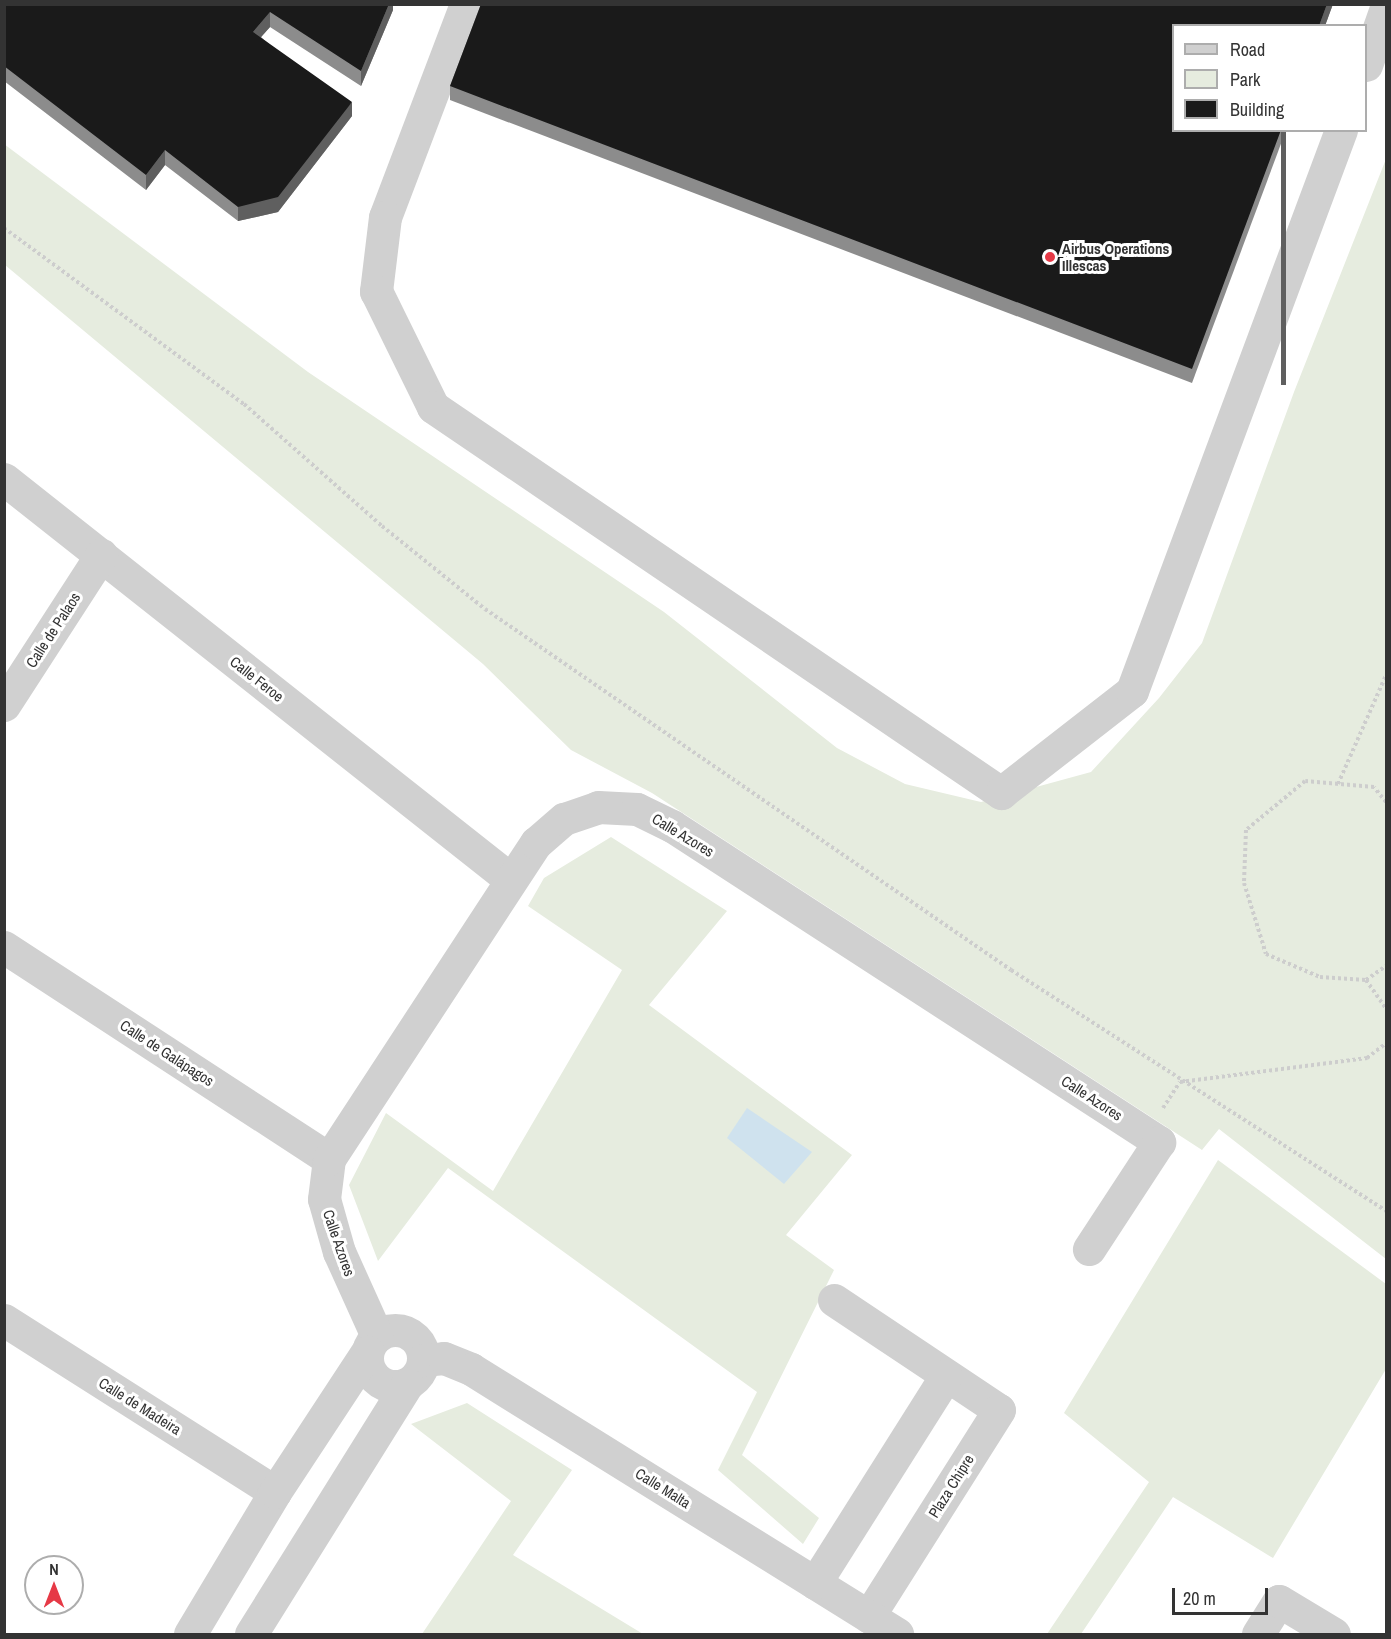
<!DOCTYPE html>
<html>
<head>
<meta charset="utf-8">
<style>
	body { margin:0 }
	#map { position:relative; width:1391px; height:1639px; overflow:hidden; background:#fff; font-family:"Archivo Narrow",sans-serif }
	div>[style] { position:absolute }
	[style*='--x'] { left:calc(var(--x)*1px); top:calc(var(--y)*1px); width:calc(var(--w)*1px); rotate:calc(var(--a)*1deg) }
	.green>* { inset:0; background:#e6ecdf }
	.water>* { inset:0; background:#cfe2ee }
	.path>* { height:4px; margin-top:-2px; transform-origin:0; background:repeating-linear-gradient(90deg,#cdcdcd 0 3px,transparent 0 6px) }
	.minor>* { height:33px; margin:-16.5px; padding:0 16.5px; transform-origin:16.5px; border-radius:16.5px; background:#d0d0d0 }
	.minor>.ring { margin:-16.5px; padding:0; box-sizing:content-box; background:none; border:33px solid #d0d0d0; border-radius:50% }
	.wall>* { inset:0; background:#8c8c8c }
	.shaded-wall>* { inset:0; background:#5f5f5f; transform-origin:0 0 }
	.building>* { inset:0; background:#1a1a1a }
	.dots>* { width:16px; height:16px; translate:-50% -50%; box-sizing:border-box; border:3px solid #fff; border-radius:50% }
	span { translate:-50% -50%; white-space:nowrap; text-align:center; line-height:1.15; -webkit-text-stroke:6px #fff; paint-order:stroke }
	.poi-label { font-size:15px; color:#333; font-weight:700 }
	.left { translate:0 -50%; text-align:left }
	.street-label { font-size:15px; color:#333 }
	.frame { position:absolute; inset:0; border:6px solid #333; pointer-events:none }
	.legend { position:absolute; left:1172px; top:24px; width:195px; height:108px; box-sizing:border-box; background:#fff; border:2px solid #adadad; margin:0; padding:8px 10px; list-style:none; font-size:18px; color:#333 }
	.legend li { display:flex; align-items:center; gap:12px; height:30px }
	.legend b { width:30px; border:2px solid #adadad }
	.north { position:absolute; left:24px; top:1555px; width:60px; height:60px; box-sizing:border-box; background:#fff; border:2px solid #adadad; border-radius:50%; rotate:0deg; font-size:16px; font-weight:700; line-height:24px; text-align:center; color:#333 }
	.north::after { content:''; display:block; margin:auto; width:21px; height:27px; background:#e63946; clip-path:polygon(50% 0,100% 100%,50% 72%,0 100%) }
	.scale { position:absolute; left:1172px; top:1588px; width:96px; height:27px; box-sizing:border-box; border:3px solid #333; border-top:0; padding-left:8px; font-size:18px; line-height:21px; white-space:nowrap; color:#333; -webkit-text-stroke:4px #fff; paint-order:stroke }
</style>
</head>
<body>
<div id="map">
	<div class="green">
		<i style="clip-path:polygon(4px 144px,308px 372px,664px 612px,837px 748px,905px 784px,981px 802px,1091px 772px,1159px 698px,1202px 643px,1294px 392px,1386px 159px,1386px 1259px,1219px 1129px,1202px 1150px,652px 793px,571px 750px,483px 664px,5px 265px)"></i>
		<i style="clip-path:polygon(611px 837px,727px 911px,649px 1005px,852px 1155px,786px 1235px,834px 1270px,742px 1455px,819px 1518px,803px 1544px,718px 1470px,757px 1392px,448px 1168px,378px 1261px,349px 1185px,386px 1113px,493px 1191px,622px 970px,528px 906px,544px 878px)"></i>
		<i style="clip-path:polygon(1218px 1160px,1386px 1284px,1386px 1369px,1273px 1558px,1173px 1497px,1081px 1634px,1047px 1634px,1149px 1482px,1064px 1413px)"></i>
		<i style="clip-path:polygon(467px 1403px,572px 1470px,513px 1555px,643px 1634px,422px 1634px,511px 1501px,411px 1424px)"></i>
	</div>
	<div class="water">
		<i style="clip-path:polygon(747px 1108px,812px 1152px,784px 1184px,727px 1138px)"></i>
	</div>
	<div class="path">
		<i style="--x:4;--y:228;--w:298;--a:36.3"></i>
		<i style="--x:244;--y:404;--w:184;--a:41.5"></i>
		<i style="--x:382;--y:526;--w:132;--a:38.9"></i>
		<i style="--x:485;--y:609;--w:638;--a:34.46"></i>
		<i style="--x:1011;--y:970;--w:446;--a:32.7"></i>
		<i style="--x:1338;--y:784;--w:119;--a:-66.2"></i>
		<i style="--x:1386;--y:802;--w:19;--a:-129"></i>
		<i style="--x:1374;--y:787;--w:69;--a:-175"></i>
		<i style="--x:1305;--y:781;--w:77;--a:140.3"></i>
		<i style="--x:1246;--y:830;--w:53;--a:92.2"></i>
		<i style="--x:1244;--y:883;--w:74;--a:72.8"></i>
		<i style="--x:1266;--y:954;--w:59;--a:23.1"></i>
		<i style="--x:1320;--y:977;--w:46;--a:3.7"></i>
		<i style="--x:1366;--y:980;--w:24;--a:-35"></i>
		<i style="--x:1366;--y:980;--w:35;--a:55"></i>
		<i style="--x:1163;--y:1108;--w:31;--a:-57"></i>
		<i style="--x:1180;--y:1082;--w:189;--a:-7.3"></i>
		<i style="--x:1367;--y:1058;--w:24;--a:-38"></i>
	</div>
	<div class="minor">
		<i style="--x:466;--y:4;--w:228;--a:110.8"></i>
		<i style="--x:385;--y:217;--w:75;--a:96.9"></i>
		<i style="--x:376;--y:291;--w:129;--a:63.8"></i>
		<i style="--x:433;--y:407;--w:687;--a:34.2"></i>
		<i style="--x:1001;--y:793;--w:166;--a:-37.9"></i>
		<i style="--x:1132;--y:691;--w:599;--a:-69.57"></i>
		<i style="--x:1366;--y:65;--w:60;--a:-70.7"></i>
		<i style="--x:4;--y:479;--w:645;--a:38.33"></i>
		<i style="--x:4;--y:705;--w:179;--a:-57.1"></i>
		<i style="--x:4;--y:947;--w:388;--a:33.1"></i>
		<i style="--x:834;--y:1300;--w:198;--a:33.7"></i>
		<i style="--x:999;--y:1410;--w:244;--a:122.3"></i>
		<i style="--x:4;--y:1320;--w:321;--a:32.4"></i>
		<i class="ring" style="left:367px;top:1330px;width:23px;height:23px"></i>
		<i style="--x:377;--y:1336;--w:92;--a:-114.3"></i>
		<i style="--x:339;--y:1252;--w:55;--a:-105.8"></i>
		<i style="--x:324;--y:1199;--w:40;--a:-82.9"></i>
		<i style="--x:329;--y:1159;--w:378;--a:-56.8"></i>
		<i style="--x:536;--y:843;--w:37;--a:-41"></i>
		<i style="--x:564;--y:819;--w:36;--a:-19"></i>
		<i style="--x:598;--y:807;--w:39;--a:3"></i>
		<i style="--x:637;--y:809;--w:39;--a:26"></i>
		<i style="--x:672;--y:826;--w:581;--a:32.98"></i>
		<i style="--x:1159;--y:1142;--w:128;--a:123.2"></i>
		<i style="--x:423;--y:1360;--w:21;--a:-5"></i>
		<i style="--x:444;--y:1358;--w:29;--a:22"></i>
		<i style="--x:471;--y:1369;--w:502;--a:31.88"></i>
		<i style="--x:815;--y:1583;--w:245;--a:-57.7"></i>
		<i style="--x:190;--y:1634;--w:165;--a:-59.1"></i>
		<i style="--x:275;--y:1492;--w:168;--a:-56.7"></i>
		<i style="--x:251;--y:1634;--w:295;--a:-58"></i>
		<i style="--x:1258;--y:1634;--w:39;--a:-58"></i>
		<i style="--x:1279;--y:1601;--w:64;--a:31"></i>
	</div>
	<div class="wall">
		<i style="clip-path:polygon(4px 4px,393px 4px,393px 10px,361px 86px,270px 27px,261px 37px,352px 116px,278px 212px,238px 221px,165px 165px,146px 190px,4px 81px)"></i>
		<i style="clip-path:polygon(481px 4px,1333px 4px,1192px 383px,450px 100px,450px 86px)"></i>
	</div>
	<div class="shaded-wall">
		<i style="clip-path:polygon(389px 4px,393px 4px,393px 10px,361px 86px,361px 71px)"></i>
		<i style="clip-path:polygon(1327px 4px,1333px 4px,1325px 26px,1319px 26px)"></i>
		<i style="clip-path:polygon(270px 12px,270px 27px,253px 46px,253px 32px)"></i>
		<i style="clip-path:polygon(352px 102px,352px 116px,278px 212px,238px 221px,238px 207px)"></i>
		<i style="left:1281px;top:130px;width:5px;height:255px"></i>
		<i style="clip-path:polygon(165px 150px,165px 165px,146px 190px,146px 175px)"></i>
	</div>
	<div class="building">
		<i style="clip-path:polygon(4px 4px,389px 4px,361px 71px,270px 12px,253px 32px,352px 102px,278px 197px,238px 207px,165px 150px,146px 175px,4px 66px)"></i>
		<i style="clip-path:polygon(481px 4px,1327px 4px,1319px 26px,1173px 26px,1173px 130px,1281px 130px,1192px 369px,450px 86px)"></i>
	</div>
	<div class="dots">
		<i style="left:1050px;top:257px;background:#e63946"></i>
	</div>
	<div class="poi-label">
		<span class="left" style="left:1062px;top:257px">Airbus Operations<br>Illescas</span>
	</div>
	<div class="street-label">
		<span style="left:53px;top:630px;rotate:-57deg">Calle de Palaos</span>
		<span style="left:257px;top:679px;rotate:38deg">Calle Feroe</span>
		<span style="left:683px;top:835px;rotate:31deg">Calle Azores</span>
		<span style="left:167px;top:1053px;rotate:33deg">Calle de Galápagos</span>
		<span style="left:1092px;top:1098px;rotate:33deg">Calle Azores</span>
		<span style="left:339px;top:1243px;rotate:71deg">Calle Azores</span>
		<span style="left:140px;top:1406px;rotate:32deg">Calle de Madeira</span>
		<span style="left:951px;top:1486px;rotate:-58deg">Plaza Chipre</span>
		<span style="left:663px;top:1488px;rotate:32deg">Calle Malta</span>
	</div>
	<div class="frame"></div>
	<ul class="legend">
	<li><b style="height:8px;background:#d0d0d0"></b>Road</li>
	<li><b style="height:16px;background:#e6ecdf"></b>Park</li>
	<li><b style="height:16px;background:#1a1a1a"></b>Building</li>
	</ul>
	<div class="north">N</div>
	<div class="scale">20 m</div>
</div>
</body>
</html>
